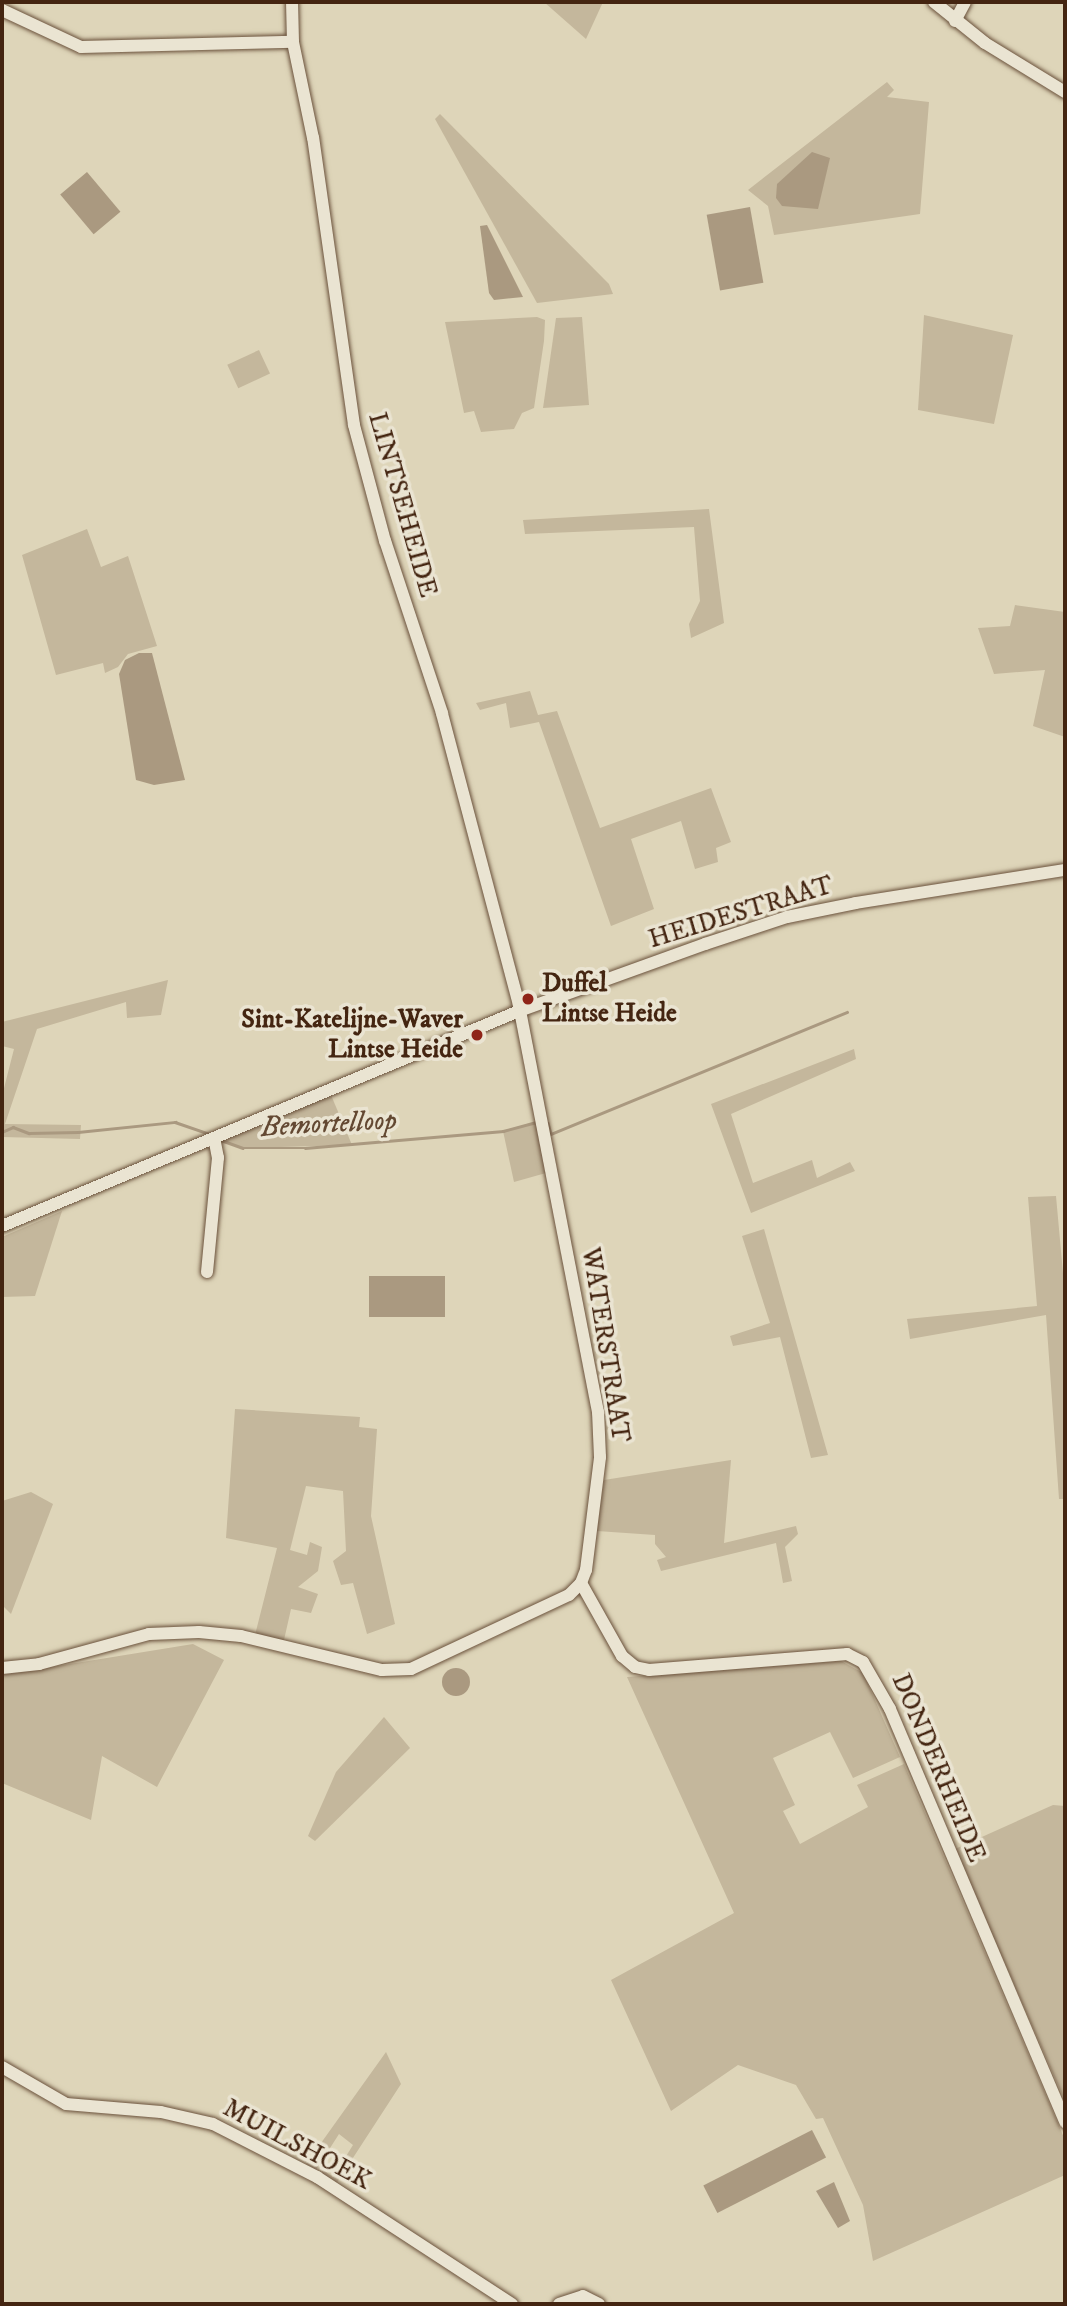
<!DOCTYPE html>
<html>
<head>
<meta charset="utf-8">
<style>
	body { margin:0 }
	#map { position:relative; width:1067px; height:2306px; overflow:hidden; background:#ded5b9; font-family:"IM FELL DW Pica",serif }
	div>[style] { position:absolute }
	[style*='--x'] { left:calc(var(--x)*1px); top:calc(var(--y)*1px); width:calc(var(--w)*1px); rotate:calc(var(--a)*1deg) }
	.green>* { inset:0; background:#c4b79c; transform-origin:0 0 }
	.water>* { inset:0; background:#aa9980; transform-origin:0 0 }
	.round { border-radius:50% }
	.stream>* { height:2.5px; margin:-1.25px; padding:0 1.25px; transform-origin:1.25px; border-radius:1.25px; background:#aa9980 }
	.roads { filter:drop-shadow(0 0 2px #6a513b) drop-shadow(0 0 2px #6a513b) }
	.minor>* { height:12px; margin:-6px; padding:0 6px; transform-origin:6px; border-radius:6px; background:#eae4d2 }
	.dots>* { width:19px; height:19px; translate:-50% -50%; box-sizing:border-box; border:4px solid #eae4d2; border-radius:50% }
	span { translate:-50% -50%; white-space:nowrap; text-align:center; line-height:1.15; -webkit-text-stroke:7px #eae4d2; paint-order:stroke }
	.street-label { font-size:26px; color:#442511 }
	.poi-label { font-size:26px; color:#442511; font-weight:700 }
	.left { translate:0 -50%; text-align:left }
	.right { translate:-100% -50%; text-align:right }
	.water-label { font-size:28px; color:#634832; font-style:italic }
	.frame { position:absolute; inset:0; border:4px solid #442511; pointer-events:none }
</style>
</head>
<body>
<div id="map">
	<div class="green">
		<i style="clip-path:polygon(544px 2px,603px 2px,586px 39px)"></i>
		<i style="clip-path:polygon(887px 82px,894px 90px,887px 97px,929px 102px,920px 214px,774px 235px,768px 206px,748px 190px)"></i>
		<i style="clip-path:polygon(440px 114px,609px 284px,613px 294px,537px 303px,435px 119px)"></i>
		<i style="clip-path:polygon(924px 315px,1013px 335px,994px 424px,918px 410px)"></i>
		<i style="clip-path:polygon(537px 317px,545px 320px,544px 341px,534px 408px,522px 413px,514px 429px,481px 432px,474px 411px,464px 413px,445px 322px)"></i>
		<i style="clip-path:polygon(582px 317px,589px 405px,543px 408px,556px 318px)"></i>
		<i style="left:259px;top:350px;width:26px;height:35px;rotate:65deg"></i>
		<i style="clip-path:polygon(709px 509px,724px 623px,691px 638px,689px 624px,700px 601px,694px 527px,525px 534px,523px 520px)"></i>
		<i style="clip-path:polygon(87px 529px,101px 567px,128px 556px,157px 646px,128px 654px,118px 667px,105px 673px,103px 663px,56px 675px,22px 555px)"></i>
		<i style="clip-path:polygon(1015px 605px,1065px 612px,1065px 737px,1033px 726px,1045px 670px,994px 674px,978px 628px,1010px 626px)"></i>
		<i style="clip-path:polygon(530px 691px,538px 715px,557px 711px,600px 828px,711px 788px,731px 842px,716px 848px,718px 862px,695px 869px,681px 821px,631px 839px,654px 909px,611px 926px,539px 722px,510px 728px,506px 703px,480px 710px,476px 703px)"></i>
		<i style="clip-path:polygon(168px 980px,161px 1015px,127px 1018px,126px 1002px,37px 1029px,5px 1124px,81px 1125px,80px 1139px,2px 1137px,2px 1096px,14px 1049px,2px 1046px,2px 1022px)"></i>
		<i style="clip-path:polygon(854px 1049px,856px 1059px,731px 1114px,753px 1183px,812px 1160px,817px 1178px,850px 1162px,855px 1171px,751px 1213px,711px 1104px)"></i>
		<i style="clip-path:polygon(331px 1095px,352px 1145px,243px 1148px,221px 1140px)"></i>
		<i style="clip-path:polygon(539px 1121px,546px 1173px,514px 1182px,503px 1131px)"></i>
		<i style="clip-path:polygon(1056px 1196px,1065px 1295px,1065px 1499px,1059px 1499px,1046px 1315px,910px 1339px,907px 1319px,1037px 1306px,1028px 1197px)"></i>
		<i style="clip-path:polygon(62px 1211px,35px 1296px,2px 1297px,2px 1237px)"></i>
		<i style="clip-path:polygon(764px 1229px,828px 1455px,811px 1458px,780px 1337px,733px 1346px,730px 1336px,770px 1323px,742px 1236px)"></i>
		<i style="clip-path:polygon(235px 1409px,360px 1417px,359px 1427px,377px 1429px,371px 1516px,395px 1624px,367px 1634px,353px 1583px,341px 1585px,333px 1561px,346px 1551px,343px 1491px,306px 1486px,290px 1550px,307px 1555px,310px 1542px,322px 1547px,318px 1571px,298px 1587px,318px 1594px,311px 1613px,291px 1609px,284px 1640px,255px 1635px,277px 1548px,226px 1538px)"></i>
		<i style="clip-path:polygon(731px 1460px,724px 1543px,796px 1526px,798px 1534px,785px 1547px,792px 1581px,783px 1583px,776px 1543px,661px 1571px,657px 1560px,666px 1557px,655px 1544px,655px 1535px,597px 1531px,604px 1480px)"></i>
		<i style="clip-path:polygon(31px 1492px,53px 1504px,11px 1614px,2px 1605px,2px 1501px)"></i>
		<i style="clip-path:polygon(193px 1644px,224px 1660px,157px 1787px,102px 1756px,91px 1820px,2px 1783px,2px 1675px)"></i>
		<i style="clip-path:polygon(841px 1661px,863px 1673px,900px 1757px,853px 1778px,830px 1732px,773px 1758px,795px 1805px,783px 1811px,800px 1844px,868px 1807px,857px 1785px,904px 1764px,1065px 2140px,1065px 2175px,873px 2261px,863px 2205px,823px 2118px,816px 2119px,796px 2085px,738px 2065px,671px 2111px,611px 1980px,734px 1913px,627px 1677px)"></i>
		<i style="clip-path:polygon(384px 1717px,410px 1748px,315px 1841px,308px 1836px,336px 1772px)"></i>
		<i style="clip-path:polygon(1053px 1805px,1065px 1806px,1065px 2101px,955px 1849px)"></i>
		<i style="clip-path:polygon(386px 2052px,401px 2084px,336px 2184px,320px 2174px,323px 2170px,333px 2177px,353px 2145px,339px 2134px,316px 2170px,306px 2164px)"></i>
	</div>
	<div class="water">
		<i style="clip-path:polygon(812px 152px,830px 158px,818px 209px,782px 206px,776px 198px,777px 184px)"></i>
		<i style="left:87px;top:172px;width:52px;height:35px;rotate:50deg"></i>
		<i style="left:750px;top:207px;width:77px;height:44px;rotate:80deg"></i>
		<i style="clip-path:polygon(487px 225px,523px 297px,494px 300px,489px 293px,480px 226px)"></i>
		<i style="clip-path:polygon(139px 653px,152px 653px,185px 780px,154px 785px,136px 780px,119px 674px,125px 660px)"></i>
		<i style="left:369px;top:1276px;width:76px;height:41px"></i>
		<i class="round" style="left:442px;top:1668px;width:28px;height:28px"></i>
		<i style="left:812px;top:2130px;width:31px;height:122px;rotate:63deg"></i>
		<i style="clip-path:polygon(834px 2182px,850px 2221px,838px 2228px,816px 2191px)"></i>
	</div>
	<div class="stream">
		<i style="--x:548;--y:1123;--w:11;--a:75"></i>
		<i style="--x:551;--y:1134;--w:320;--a:-22.4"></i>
		<i style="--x:2;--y:1132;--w:12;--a:-24"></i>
		<i style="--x:13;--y:1127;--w:17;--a:21"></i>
		<i style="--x:29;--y:1133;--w:49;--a:-1.2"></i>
		<i style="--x:78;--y:1132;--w:98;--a:-5.9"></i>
		<i style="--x:175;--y:1122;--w:39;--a:19"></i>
		<i style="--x:221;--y:1140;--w:23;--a:20"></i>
		<i style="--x:243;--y:1148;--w:62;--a:0"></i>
		<i style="--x:305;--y:1148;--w:199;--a:-4.9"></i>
		<i style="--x:503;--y:1131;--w:34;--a:-15"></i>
	</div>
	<div class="roads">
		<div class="minor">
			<i style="--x:934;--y:2;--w:65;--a:38.8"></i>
			<i style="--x:985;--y:43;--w:94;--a:31.5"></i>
			<i style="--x:2;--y:10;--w:87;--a:25.1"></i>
			<i style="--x:81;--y:47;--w:212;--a:-1.4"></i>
			<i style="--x:955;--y:21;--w:21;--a:-62"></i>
			<i style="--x:2;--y:1226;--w:560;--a:-22.58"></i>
			<i style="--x:519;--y:1011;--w:198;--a:-19.8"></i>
			<i style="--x:705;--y:944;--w:86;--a:-18.2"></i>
			<i style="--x:787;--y:917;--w:70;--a:-11.5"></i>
			<i style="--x:856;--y:903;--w:212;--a:-9"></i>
			<i style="--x:207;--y:1272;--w:115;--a:-84.5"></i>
			<i style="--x:218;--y:1158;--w:20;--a:-101"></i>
			<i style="--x:581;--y:1583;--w:84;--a:60.7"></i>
			<i style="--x:622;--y:1656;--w:17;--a:40"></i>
			<i style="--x:635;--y:1667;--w:14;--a:12"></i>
			<i style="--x:649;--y:1670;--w:199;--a:-4.6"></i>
			<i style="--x:847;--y:1654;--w:18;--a:27"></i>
			<i style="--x:863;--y:1662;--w:54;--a:60.1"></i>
			<i style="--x:890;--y:1709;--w:449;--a:67"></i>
			<i style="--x:2;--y:1668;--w:37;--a:-6"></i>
			<i style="--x:39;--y:1664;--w:114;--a:-15.3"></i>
			<i style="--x:149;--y:1634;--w:50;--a:-2.3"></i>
			<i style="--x:199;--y:1632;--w:42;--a:5.4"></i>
			<i style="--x:241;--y:1636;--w:145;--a:13.6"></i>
			<i style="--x:382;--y:1670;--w:29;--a:-2"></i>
			<i style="--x:411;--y:1669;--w:174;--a:-25.1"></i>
			<i style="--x:569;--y:1595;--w:17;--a:-45"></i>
			<i style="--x:581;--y:1583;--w:14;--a:-69"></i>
			<i style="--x:586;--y:1570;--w:114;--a:-82.9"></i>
			<i style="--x:600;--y:1457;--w:45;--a:-92.5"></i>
			<i style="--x:598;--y:1412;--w:415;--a:-101"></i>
			<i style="--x:519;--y:1005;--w:302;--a:-104.8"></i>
			<i style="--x:442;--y:713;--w:181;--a:-108.3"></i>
			<i style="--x:385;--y:541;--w:120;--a:-105"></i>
			<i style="--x:354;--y:425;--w:290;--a:-98.1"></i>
			<i style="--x:313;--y:138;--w:98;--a:-101.8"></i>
			<i style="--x:293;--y:42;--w:40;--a:-91.4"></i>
			<i style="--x:2;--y:2067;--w:74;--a:30"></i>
			<i style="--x:66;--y:2104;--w:95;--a:4.8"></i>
			<i style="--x:161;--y:2112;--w:53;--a:13"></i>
			<i style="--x:213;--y:2124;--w:117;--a:27"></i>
			<i style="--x:317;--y:2177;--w:233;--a:33.1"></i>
			<i style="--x:559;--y:2304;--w:25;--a:-18"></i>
			<i style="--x:583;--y:2296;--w:18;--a:27"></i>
		</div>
	</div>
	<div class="dots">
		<i style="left:528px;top:999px;background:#8f2418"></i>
		<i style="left:477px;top:1035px;background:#8f2418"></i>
	</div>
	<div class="street-label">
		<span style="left:402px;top:505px;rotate:74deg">LINTSEHEIDE</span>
		<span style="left:741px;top:913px;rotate:-17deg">HEIDESTRAAT</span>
		<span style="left:605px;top:1345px;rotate:81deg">WATERSTRAAT</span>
		<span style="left:938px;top:1768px;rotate:67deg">DONDERHEIDE</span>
		<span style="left:297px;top:2145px;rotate:28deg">MUILSHOEK</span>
	</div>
	<div class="poi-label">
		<span class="left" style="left:542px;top:999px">Duffel<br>Lintse Heide</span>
		<span class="right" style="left:463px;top:1035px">Sint-Katelijne-Waver<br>Lintse Heide</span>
	</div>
	<div class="water-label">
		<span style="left:329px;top:1124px;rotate:-3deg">Bemortelloop</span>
	</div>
	<div class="frame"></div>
</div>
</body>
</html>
